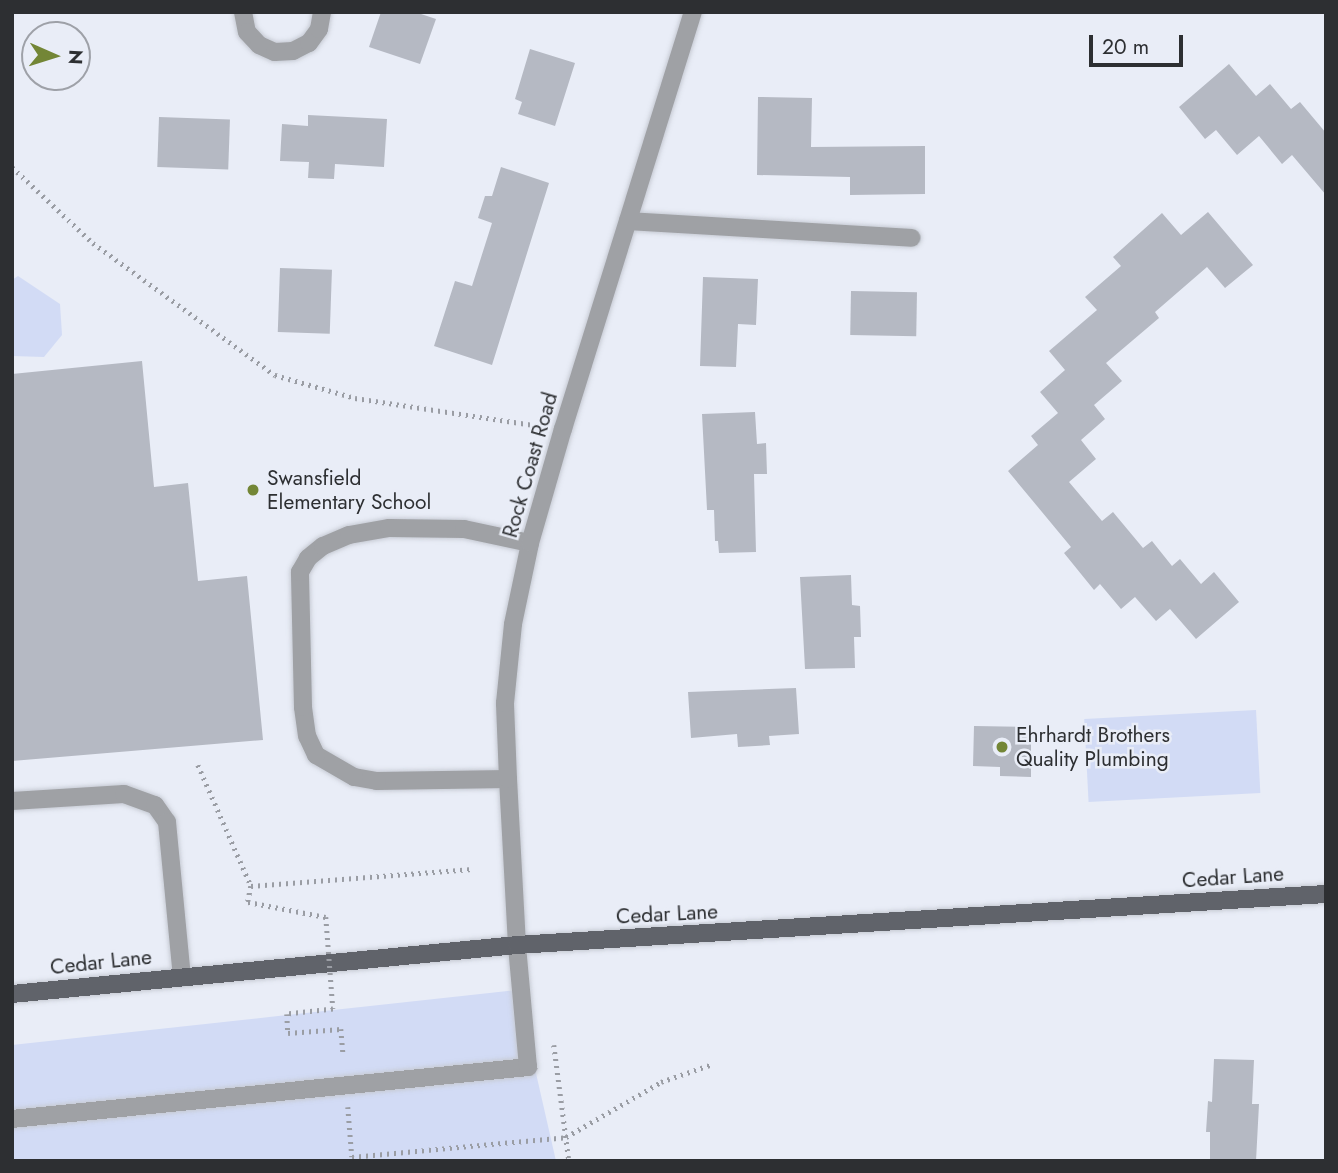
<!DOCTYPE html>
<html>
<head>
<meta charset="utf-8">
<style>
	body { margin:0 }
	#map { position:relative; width:1338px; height:1173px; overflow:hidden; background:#e9edf7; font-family:Jost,sans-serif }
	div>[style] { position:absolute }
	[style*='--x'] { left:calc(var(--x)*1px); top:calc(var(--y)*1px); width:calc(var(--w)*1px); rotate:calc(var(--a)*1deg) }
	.green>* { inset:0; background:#d2dbf5; transform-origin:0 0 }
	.building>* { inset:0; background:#b5b9c3; transform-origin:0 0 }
	.path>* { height:4.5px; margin-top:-2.25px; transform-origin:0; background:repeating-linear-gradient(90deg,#9a9da4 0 2px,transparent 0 7px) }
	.roads { filter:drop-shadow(0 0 2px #c7cbd4) drop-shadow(0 0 2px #c7cbd4) }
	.minor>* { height:18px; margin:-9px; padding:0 9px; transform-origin:9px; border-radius:9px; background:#9fa1a5 }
	.major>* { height:18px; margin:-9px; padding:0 9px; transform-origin:9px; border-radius:9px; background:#60636a }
	.path-bridge>* { height:4.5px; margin-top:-2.25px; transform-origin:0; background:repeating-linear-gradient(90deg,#9a9da4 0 2px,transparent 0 7px) }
	.dots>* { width:19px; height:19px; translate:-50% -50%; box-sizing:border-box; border:4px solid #e9edf7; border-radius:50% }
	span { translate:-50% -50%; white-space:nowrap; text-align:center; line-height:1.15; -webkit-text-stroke:5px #e9edf7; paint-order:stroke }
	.street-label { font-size:21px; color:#2d2f32 }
	.poi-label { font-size:21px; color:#2d2f32 }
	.left { translate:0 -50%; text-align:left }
	.frame { position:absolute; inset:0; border:14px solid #2d2f32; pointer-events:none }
	.north { position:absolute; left:21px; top:21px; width:70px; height:70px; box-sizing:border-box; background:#e9edf7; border:2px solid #9ea1a8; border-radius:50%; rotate:93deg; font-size:19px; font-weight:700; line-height:28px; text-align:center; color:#2d2f32 }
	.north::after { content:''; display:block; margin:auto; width:24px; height:32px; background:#738636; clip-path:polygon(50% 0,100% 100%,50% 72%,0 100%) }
	.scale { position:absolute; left:1089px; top:35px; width:94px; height:32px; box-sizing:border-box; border:4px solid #2d2f32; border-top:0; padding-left:9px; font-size:21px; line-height:24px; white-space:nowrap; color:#2d2f32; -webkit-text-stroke:5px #e9edf7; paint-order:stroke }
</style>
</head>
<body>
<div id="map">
	<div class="green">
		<i style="clip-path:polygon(18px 276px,60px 304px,62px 335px,44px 357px,12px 356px,12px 280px)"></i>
		<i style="left:1256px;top:710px;width:83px;height:172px;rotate:87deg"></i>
		<i style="clip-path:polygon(517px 990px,556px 1161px,12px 1161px,12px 1045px)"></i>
	</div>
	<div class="building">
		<i style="clip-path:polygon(381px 12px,415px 12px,436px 19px,420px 64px,369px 47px)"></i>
		<i style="clip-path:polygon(530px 49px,575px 63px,555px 126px,518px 114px,522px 102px,515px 99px)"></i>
		<i style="clip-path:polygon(1229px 64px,1256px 96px,1270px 84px,1291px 109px,1300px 102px,1326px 133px,1326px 195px,1292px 155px,1282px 164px,1259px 136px,1237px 155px,1216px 130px,1205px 139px,1179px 107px)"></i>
		<i style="clip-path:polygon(758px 97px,812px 98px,811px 147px,925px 146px,925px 194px,850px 195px,850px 177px,757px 175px)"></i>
		<i style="clip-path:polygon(308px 115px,387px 119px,384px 167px,335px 164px,334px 179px,308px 178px,309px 162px,280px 161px,282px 124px,308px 126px)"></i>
		<i style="left:159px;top:117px;width:71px;height:50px;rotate:2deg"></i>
		<i style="clip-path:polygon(501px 167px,549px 183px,492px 365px,434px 346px,455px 281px,472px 286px,492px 223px,478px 218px,485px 196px,492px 196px)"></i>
		<i style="clip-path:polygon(1208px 212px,1253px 265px,1225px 288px,1207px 267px,1155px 312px,1159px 318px,1106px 363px,1122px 381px,1094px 405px,1105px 419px,1081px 440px,1096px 459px,1069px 482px,1102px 521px,1113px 512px,1143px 548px,1152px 541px,1172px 566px,1180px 559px,1201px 584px,1214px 572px,1239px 602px,1196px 639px,1170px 609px,1156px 621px,1135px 597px,1121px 609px,1100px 584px,1094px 590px,1064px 553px,1071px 547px,1008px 471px,1038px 445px,1031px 436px,1058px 413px,1040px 392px,1065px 370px,1049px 351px,1097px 310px,1085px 297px,1121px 266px,1113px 257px,1162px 213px,1181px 235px)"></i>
		<i style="left:280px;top:268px;width:52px;height:64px;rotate:2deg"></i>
		<i style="clip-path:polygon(703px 277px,758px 279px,756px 325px,738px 324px,736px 367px,700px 366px)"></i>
		<i style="left:851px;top:291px;width:66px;height:44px;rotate:1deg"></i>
		<i style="clip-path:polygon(142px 361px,154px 487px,188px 483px,198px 581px,247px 576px,263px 740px,12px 761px,12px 374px)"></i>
		<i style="clip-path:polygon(755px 412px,757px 444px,766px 443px,767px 474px,754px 474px,756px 552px,719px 553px,718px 541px,715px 541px,714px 510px,707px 510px,702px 414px)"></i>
		<i style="clip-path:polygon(851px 575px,852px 605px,860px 606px,861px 637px,854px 637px,855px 668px,805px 669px,800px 577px)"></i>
		<i style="clip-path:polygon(796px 688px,799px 734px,769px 736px,770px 745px,738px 747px,737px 734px,691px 738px,688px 692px)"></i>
		<i style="clip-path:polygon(974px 726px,1031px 727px,1031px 777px,1000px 776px,1000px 767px,973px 766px)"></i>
		<i style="clip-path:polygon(1214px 1059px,1254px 1060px,1252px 1104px,1259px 1104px,1256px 1161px,1210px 1161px,1210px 1132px,1206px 1132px,1208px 1101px,1212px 1102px)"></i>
	</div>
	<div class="path">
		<i style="--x:12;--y:167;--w:111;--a:43.2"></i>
		<i style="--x:93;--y:243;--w:225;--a:36"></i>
		<i style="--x:275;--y:375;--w:83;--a:16"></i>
		<i style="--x:355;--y:398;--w:188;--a:8.6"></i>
		<i style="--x:198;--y:765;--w:132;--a:66.3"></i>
		<i style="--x:251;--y:886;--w:222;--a:-4.4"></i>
		<i style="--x:554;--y:1045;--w:117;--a:82.6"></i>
		<i style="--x:348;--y:1107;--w:50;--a:85.4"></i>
		<i style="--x:352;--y:1157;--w:215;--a:-5.3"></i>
		<i style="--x:566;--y:1137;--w:110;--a:-30.1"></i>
		<i style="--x:661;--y:1082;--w:52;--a:-19.1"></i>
	</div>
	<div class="roads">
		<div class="minor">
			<i style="--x:243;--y:12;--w:20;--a:79"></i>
			<i style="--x:247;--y:32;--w:18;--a:47"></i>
			<i style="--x:259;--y:45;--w:17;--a:24"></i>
			<i style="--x:275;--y:52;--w:18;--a:-3"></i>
			<i style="--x:293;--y:51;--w:18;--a:-27"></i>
			<i style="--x:309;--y:43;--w:17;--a:-54"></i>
			<i style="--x:319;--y:29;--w:17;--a:-80"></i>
			<i style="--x:628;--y:221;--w:284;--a:3.4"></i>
			<i style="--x:508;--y:779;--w:131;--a:179.1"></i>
			<i style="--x:377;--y:781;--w:23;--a:-170"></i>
			<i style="--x:354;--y:777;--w:44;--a:-149.9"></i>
			<i style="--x:316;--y:755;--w:21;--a:-115"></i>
			<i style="--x:307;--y:736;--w:29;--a:-98"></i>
			<i style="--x:303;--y:707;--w:135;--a:-91.3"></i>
			<i style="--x:300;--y:572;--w:16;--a:-60"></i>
			<i style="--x:308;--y:558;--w:19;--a:-39"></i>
			<i style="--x:323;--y:546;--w:28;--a:-23"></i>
			<i style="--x:349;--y:535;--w:41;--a:-9.9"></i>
			<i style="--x:389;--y:528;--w:75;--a:0.8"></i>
			<i style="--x:464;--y:529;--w:67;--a:12"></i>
			<i style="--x:12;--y:801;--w:112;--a:-3.6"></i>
			<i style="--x:124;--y:794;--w:33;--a:20"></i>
			<i style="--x:155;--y:805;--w:21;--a:55"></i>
			<i style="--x:167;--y:822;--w:156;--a:84.5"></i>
			<i style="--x:12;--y:1119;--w:519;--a:-5.75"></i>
			<i style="--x:528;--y:1067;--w:122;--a:-95.2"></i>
			<i style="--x:517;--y:945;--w:166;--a:-93.1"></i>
			<i style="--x:508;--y:779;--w:76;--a:-92.3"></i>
			<i style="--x:505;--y:703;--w:79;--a:-84.2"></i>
			<i style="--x:513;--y:624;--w:83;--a:-78.1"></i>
			<i style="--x:530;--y:543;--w:119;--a:-73.9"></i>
			<i style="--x:563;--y:429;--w:437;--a:-72.7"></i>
		</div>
		<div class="major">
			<i style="--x:12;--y:994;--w:507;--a:-5.54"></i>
			<i style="--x:517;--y:945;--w:811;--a:-3.61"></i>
		</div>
	</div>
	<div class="path-bridge">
		<i style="--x:251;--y:886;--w:16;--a:101"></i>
		<i style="--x:248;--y:902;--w:79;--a:10.9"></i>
		<i style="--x:326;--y:917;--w:92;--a:85.6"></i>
		<i style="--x:333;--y:1009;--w:46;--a:173.8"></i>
		<i style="--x:287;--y:1014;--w:19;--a:87"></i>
		<i style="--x:288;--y:1033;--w:53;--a:-4.3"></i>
		<i style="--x:341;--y:1029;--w:25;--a:85"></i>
	</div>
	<div class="dots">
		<i style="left:253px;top:490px;background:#738636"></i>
		<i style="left:1002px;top:747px;background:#738636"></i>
	</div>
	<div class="street-label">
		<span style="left:530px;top:465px;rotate:-74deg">Rock Coast Road</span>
		<span style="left:1233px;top:877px;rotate:-4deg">Cedar Lane</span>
		<span style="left:667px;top:914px;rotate:-3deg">Cedar Lane</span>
		<span style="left:101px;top:962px;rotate:-6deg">Cedar Lane</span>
	</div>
	<div class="poi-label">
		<span class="left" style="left:267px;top:490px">Swansfield<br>Elementary School</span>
		<span class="left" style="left:1016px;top:747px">Ehrhardt Brothers<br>Quality Plumbing</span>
	</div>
	<div class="frame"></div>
	<div class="north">N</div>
	<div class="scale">20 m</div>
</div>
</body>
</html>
